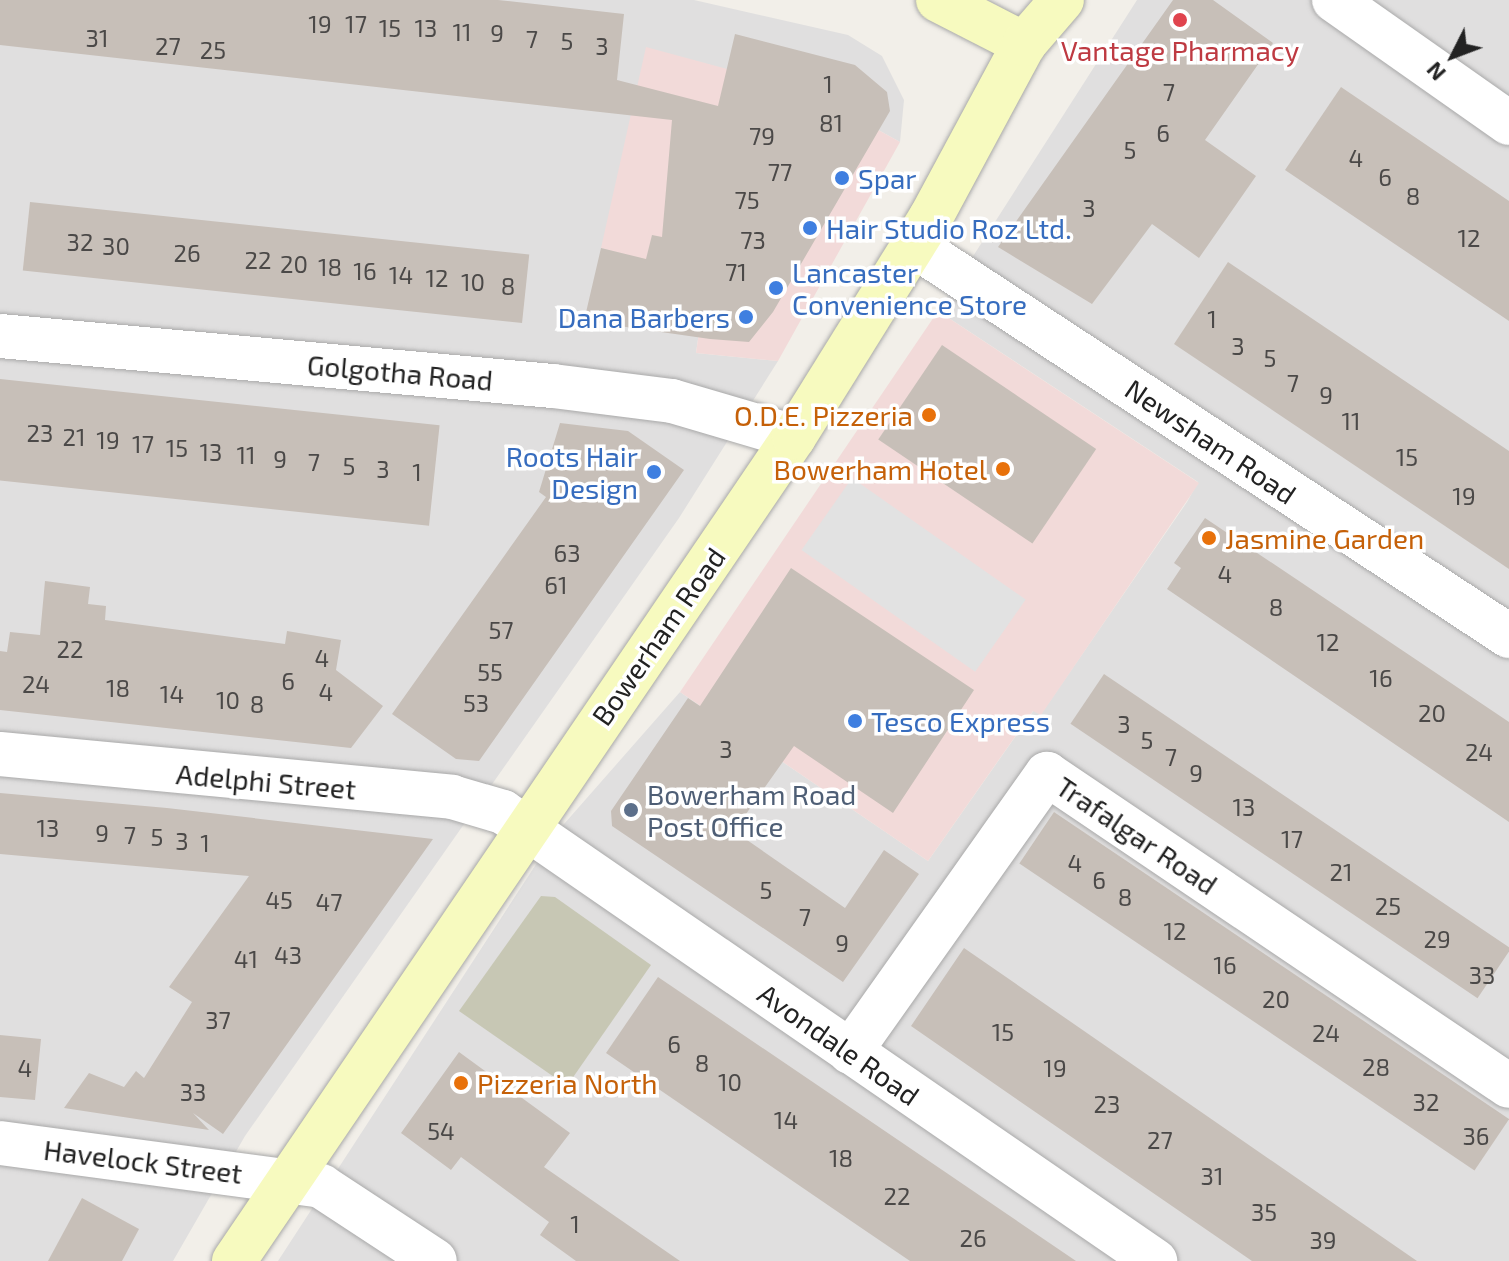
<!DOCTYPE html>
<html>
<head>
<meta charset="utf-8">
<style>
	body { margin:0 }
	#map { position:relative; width:1509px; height:1261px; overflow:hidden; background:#f2efe9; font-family:"Exo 2",sans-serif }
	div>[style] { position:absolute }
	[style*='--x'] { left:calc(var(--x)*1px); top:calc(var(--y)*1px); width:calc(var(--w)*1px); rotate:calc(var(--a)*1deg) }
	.residential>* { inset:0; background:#e0dfdf }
	.commercial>* { inset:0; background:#f2dad9 }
	.construction>* { inset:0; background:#c7c7b4 }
	.parking>* { inset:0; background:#e2e2e2; transform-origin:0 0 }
	.building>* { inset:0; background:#c7bfb8; transform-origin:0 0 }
	.roads { filter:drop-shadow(0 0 2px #a9a9a9) drop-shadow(0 0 2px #a9a9a9) }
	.street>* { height:44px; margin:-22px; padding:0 22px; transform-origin:22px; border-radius:22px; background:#fff }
	.secondary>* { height:44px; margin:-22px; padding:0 22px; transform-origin:22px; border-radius:22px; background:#f7fabf }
	.dots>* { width:22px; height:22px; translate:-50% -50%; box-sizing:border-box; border:4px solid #fff; border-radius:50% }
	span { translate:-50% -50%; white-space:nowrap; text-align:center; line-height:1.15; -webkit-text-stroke:7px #fff; paint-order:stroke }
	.number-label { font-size:24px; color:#4b4948 }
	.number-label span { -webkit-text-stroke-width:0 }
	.health-label { font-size:28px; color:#be3a42 }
	.shop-label { font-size:28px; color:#366cbe }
	.left { translate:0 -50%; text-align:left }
	.right { translate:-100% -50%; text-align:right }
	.street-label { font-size:28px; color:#222 }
	.food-label { font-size:28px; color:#c56008 }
	.service-label { font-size:28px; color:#4e5e75 }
	.north { position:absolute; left:1413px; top:16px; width:80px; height:80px; -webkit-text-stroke:6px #fff; paint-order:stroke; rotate:228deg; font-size:22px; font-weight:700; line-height:32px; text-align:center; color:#222 }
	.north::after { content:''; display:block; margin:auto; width:28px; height:36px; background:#222; clip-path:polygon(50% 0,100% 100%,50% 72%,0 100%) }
</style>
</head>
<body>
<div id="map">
	<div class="residential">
		<i style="clip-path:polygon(0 0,694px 0,848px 35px,882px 56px,904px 100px,900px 142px,808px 91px,646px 48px,646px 259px,707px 277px,696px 353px,778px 361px,679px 518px,245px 1136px,173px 1261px,0 1261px)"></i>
		<i style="clip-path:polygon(1137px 0,1509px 0,1509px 1261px,278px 1261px,557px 832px,680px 692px,928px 861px,1034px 710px,1041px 714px,1187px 502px,1198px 482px,938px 311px)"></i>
	</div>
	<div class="commercial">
		<i style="clip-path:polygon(646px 47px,808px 91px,900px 142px,778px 361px,696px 353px,707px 277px,601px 248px)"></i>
		<i style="clip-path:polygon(938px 311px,1199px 483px,1041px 715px,1033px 711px,928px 861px,680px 692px)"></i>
	</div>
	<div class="construction">
		<i style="clip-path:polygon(541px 896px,555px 897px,651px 965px,567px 1086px,459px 1011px)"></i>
	</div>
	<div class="parking">
		<i style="left:852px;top:478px;width:212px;height:88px;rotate:35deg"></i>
	</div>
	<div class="building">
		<i style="clip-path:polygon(0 0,498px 0,624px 14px,617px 80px,718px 106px,735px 34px,855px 65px,887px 92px,890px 111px,773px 312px,749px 342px,710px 339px,584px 321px,601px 248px,646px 259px,652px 235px,662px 237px,672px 120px,0 45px)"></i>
		<i style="clip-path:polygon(1173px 0,1213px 0,1273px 43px,1205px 140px,1256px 176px,1199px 258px,1152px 224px,1092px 304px,998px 247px)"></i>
		<i style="clip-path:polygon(1341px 87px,1509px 201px,1509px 321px,1285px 170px)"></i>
		<i style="left:30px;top:202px;width:502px;height:69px;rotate:6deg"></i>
		<i style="clip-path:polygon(1228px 262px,1509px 451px,1509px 569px,1174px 344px)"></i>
		<i style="left:942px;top:345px;width:186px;height:114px;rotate:34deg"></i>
		<i style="left:0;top:379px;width:442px;height:101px;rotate:6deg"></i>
		<i style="clip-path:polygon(560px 423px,628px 431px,684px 470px,479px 761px,456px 759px,392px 714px,546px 497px,539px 492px)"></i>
		<i style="clip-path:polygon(1205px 518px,1509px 722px,1509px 822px,1167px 589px,1181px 568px,1174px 563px)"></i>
		<i style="clip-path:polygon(791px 568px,974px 690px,893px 813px,794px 746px,734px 831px,845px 908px,884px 850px,919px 874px,843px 982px,612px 826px,611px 811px,688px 698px,700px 706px)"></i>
		<i style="clip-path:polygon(45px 581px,90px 587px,88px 604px,106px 606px,105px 620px,285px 644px,287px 631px,341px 640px,336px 670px,383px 706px,351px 748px,0 710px,0 651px,7px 652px,10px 632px,40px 635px)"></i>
		<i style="left:1104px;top:674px;width:491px;height:60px;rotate:34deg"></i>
		<i style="clip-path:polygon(0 793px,167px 808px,433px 839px,223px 1134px,193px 1113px,209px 1130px,64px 1108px,89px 1073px,124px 1087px,136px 1071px,144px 1078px,192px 1002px,169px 987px,249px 876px,0 854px)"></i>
		<i style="left:1054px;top:812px;width:549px;height:62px;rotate:34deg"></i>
		<i style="clip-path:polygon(964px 948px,1304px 1183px,1417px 1261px,1252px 1261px,1015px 1098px,911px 1026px)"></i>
		<i style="clip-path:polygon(658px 977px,854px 1110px,1076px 1261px,910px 1261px,857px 1225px,606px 1053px)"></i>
		<i style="clip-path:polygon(0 1035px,41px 1039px,35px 1100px,0 1097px)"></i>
		<i style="clip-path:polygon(459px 1052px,570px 1133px,544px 1167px,680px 1261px,576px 1261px,540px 1235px,549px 1222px,461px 1157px,451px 1170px,401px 1133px)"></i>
		<i style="clip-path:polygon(82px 1198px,139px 1229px,122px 1261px,48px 1261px)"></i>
	</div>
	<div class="roads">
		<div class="street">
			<i style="--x:1334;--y:0;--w:214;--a:35.1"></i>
			<i style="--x:913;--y:245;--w:713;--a:33.27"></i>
			<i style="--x:0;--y:336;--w:555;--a:5.17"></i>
			<i style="--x:553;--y:386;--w:120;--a:7.2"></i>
			<i style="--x:672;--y:401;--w:127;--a:16.4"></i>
			<i style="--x:0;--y:754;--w:454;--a:5.4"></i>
			<i style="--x:452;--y:797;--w:53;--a:16.4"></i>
			<i style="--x:503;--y:812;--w:792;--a:34.55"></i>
			<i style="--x:850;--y:1052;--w:341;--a:-54.7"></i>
			<i style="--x:1047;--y:774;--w:557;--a:34.03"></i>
			<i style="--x:0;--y:1143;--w:324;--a:7.6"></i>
			<i style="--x:321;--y:1186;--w:136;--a:33.3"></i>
		</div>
		<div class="secondary">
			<i style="--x:938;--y:0;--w:97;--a:27.1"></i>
			<i style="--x:234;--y:1261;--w:996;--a:-55.8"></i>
			<i style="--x:794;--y:437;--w:259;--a:-58.1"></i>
			<i style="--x:931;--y:217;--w:196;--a:-61.7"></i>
			<i style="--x:1024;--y:44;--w:58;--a:-49.2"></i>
		</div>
	</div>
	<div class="dots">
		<i style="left:1180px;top:20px;background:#e0444e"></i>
		<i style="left:842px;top:178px;background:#3f7fe0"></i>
		<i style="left:810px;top:228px;background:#3f7fe0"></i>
		<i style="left:776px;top:288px;background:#3f7fe0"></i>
		<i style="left:746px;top:317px;background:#3f7fe0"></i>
		<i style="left:929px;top:415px;background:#e8710a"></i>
		<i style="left:1003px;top:469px;background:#e8710a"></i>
		<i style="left:654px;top:472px;background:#3f7fe0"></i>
		<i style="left:1209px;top:538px;background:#e8710a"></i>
		<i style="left:855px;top:721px;background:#3f7fe0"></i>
		<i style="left:631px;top:810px;background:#5c6f8a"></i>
		<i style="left:461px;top:1083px;background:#e8710a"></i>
	</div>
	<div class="number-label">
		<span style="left:320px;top:24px">19</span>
		<span style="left:356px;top:24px">17</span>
		<span style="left:390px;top:28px">15</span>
		<span style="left:426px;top:28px">13</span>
		<span style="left:462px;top:32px">11</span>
		<span style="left:497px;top:33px">9</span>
		<span style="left:97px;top:38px">31</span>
		<span style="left:532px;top:39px">7</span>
		<span style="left:567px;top:41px">5</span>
		<span style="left:168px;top:46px">27</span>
		<span style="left:602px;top:46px">3</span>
		<span style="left:213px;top:50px">25</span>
		<span style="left:828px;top:84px">1</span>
		<span style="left:1169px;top:92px">7</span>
		<span style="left:831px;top:123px">81</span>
		<span style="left:1163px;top:133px">6</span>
		<span style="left:762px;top:136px">79</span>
		<span style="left:1130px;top:150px">5</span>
		<span style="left:1356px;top:158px">4</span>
		<span style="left:780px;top:172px">77</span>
		<span style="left:1385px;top:177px">6</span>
		<span style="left:1413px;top:196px">8</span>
		<span style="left:747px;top:200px">75</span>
		<span style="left:1089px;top:208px">3</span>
		<span style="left:1469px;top:238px">12</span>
		<span style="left:753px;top:240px">73</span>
		<span style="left:80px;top:242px">32</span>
		<span style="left:116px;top:246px">30</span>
		<span style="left:187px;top:253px">26</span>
		<span style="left:258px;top:260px">22</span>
		<span style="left:294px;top:264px">20</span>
		<span style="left:330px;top:267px">18</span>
		<span style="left:365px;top:271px">16</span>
		<span style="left:736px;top:272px">71</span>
		<span style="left:401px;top:275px">14</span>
		<span style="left:437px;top:278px">12</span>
		<span style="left:473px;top:282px">10</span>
		<span style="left:508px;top:286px">8</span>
		<span style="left:1212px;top:319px">1</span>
		<span style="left:1238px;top:346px">3</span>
		<span style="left:1270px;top:358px">5</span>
		<span style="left:1293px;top:383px">7</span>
		<span style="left:1326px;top:395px">9</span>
		<span style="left:1351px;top:421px">11</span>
		<span style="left:40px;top:433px">23</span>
		<span style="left:74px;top:437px">21</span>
		<span style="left:108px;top:440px">19</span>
		<span style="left:143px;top:444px">17</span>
		<span style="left:177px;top:448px">15</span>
		<span style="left:211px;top:452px">13</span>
		<span style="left:246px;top:455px">11</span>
		<span style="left:1407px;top:457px">15</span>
		<span style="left:280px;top:459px">9</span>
		<span style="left:314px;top:462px">7</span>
		<span style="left:349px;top:466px">5</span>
		<span style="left:383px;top:469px">3</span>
		<span style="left:417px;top:472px">1</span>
		<span style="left:1464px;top:496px">19</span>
		<span style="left:567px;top:553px">63</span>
		<span style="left:1225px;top:574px">4</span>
		<span style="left:556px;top:585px">61</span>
		<span style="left:1276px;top:607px">8</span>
		<span style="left:501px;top:630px">57</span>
		<span style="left:1328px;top:642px">12</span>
		<span style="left:70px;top:649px">22</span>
		<span style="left:322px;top:658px">4</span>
		<span style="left:490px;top:672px">55</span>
		<span style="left:1381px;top:678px">16</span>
		<span style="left:288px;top:681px">6</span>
		<span style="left:36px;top:684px">24</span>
		<span style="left:118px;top:688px">18</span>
		<span style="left:326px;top:692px">4</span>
		<span style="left:172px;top:694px">14</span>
		<span style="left:228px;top:700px">10</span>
		<span style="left:476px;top:703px">53</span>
		<span style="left:257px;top:704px">8</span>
		<span style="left:1432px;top:713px">20</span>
		<span style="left:1124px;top:724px">3</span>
		<span style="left:1147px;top:740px">5</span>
		<span style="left:726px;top:749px">3</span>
		<span style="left:1479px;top:752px">24</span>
		<span style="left:1171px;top:757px">7</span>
		<span style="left:1196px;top:773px">9</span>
		<span style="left:1244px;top:807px">13</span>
		<span style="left:48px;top:828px">13</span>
		<span style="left:102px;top:833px">9</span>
		<span style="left:130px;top:835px">7</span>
		<span style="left:157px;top:837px">5</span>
		<span style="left:1292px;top:839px">17</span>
		<span style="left:182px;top:841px">3</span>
		<span style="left:205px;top:843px">1</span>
		<span style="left:1075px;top:863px">4</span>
		<span style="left:1341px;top:872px">21</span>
		<span style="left:1099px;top:880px">6</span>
		<span style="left:766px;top:890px">5</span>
		<span style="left:1125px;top:897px">8</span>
		<span style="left:279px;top:900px">45</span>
		<span style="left:329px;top:902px">47</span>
		<span style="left:1388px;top:906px">25</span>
		<span style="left:805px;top:917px">7</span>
		<span style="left:1175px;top:931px">12</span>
		<span style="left:1437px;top:939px">29</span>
		<span style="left:842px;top:943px">9</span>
		<span style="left:288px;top:955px">43</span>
		<span style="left:246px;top:959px">41</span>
		<span style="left:1225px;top:965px">16</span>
		<span style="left:1482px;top:975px">33</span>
		<span style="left:1276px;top:999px">20</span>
		<span style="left:218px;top:1020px">37</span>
		<span style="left:1003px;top:1032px">15</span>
		<span style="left:1326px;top:1033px">24</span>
		<span style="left:674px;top:1044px">6</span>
		<span style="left:702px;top:1063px">8</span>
		<span style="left:1376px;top:1067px">28</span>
		<span style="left:25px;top:1068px">4</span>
		<span style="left:1055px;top:1068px">19</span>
		<span style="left:730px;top:1082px">10</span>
		<span style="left:193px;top:1092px">33</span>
		<span style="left:1426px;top:1102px">32</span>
		<span style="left:1107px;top:1104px">23</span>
		<span style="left:786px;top:1120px">14</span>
		<span style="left:441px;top:1131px">54</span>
		<span style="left:1476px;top:1136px">36</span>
		<span style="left:1160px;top:1140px">27</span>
		<span style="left:841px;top:1158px">18</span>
		<span style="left:1212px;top:1176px">31</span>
		<span style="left:897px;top:1196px">22</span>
		<span style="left:1264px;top:1212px">35</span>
		<span style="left:575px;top:1224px">1</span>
		<span style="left:973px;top:1238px">26</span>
		<span style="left:1323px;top:1240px">39</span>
	</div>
	<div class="health-label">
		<span style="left:1180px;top:50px">Vantage Pharmacy</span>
	</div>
	<div class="shop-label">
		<span class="left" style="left:858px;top:178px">Spar</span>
		<span class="left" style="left:826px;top:228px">Hair Studio Roz Ltd.</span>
		<span class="left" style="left:792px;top:288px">Lancaster<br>Convenience Store</span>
		<span class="right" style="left:730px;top:317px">Dana Barbers</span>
		<span class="right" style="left:638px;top:472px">Roots Hair<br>Design</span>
		<span class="left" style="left:871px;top:721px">Tesco Express</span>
	</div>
	<div class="street-label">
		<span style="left:400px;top:372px;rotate:5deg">Golgotha Road</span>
		<span style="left:1211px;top:441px;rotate:34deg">Newsham Road</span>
		<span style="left:658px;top:636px;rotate:-55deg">Bowerham Road</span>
		<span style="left:266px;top:781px;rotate:5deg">Adelphi Street</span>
		<span style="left:1137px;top:835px;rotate:34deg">Trafalgar Road</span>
		<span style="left:839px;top:1044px;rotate:35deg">Avondale Road</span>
		<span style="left:143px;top:1161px;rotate:7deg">Havelock Street</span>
	</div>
	<div class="food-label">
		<span class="right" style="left:913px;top:415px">O.D.E. Pizzeria</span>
		<span class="right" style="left:987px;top:469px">Bowerham Hotel</span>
		<span class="left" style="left:1225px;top:538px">Jasmine Garden</span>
		<span class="left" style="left:477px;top:1083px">Pizzeria North</span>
	</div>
	<div class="service-label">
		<span class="left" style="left:647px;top:810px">Bowerham Road<br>Post Office</span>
	</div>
	<div class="north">N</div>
</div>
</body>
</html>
